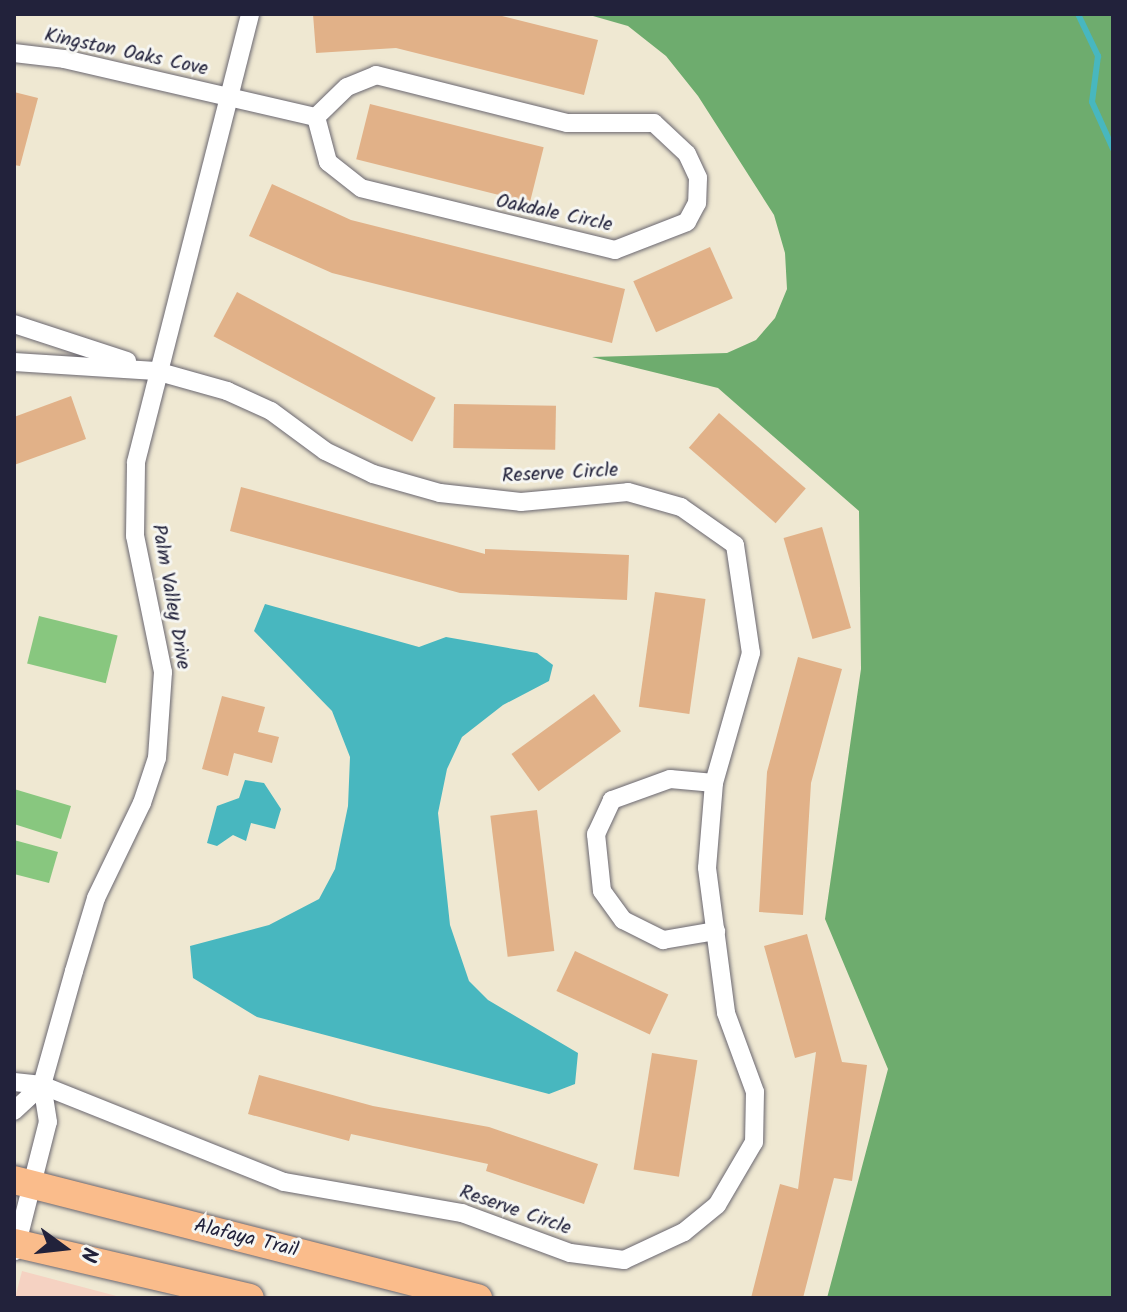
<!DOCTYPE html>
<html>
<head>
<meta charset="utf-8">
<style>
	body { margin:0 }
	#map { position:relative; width:1127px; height:1312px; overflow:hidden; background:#efe8d2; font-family:Kalam,sans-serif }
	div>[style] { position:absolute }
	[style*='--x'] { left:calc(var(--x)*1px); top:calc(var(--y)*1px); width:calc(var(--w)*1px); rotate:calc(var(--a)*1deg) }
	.built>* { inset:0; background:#f5d2c2 }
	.green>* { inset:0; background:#88c77f; transform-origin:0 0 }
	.forest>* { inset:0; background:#6eac6e }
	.water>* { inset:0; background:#48b7bf }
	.stream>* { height:6px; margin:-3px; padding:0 3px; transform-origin:3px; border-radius:3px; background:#48b7bf }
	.building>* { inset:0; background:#e1b188; transform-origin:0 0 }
	.roads { filter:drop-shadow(0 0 2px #6a6770) drop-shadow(0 0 2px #6a6770) }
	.minor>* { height:18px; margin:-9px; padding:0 9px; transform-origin:9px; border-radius:9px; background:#fff }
	.primary>* { height:28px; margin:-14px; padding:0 14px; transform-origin:14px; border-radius:14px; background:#fabc8b }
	span { translate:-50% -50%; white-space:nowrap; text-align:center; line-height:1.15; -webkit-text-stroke:6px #f6f6f2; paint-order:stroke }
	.street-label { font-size:20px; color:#22223b }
	.frame { position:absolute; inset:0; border:16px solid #22223b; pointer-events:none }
	.north { position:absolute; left:24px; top:1208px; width:80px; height:80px; -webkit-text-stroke:6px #f6f6f2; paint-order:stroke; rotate:105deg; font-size:22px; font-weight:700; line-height:32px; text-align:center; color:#22223b }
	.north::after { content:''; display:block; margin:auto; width:28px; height:36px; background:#22223b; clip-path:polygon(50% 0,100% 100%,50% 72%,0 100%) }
</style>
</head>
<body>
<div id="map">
	<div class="built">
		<i style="clip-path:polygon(22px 1271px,124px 1298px,15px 1298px)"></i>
	</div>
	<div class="green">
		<i style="left:39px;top:616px;width:81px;height:49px;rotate:14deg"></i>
		<i style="clip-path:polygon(14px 789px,71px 806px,61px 839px,14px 824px)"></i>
		<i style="clip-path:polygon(14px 840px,58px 852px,49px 883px,14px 874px)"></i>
	</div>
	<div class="forest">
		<i style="clip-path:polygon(586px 14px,1113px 14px,1113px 1298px,827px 1298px,888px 1069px,825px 919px,861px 669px,859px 511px,718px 388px,592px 357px,727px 353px,756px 340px,775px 318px,787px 289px,785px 253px,774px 215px,698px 96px,666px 56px,628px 26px)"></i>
	</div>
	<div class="water">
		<i style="clip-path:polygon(265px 604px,419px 647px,446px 637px,537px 653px,553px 665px,549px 681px,503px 705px,462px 737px,447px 769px,438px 813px,450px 925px,469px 981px,488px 1000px,578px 1053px,575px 1084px,549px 1094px,257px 1017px,193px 978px,190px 946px,269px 925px,319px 899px,335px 869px,348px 806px,350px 757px,332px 711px,254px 631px)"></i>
		<i style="clip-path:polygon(245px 780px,264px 783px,281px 809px,275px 829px,251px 823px,246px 841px,233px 835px,217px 846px,207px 843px,217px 806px,239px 798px)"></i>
	</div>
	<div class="stream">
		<i style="--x:1078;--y:14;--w:47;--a:64.5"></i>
		<i style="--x:1098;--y:56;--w:46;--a:97.4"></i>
		<i style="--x:1092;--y:102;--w:51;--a:65.9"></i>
	</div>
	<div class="building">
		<i style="clip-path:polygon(313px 14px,494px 14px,598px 40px,584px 95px,396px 48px,316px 53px)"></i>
		<i style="clip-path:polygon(14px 92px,38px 98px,20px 166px,14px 165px)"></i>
		<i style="left:370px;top:104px;width:179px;height:57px;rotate:14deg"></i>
		<i style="clip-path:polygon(272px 184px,351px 220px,625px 289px,612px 343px,332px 273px,249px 236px)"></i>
		<i style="left:710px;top:247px;width:56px;height:84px;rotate:66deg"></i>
		<i style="left:237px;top:292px;width:225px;height:50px;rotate:28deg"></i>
		<i style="clip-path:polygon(71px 396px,86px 439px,14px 465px,14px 417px)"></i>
		<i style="left:454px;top:404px;width:102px;height:44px;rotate:1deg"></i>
		<i style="left:719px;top:413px;width:115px;height:46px;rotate:41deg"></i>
		<i style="clip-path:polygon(241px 487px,485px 554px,485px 549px,629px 555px,627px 600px,460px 593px,230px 531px)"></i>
		<i style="left:822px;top:527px;width:105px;height:40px;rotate:74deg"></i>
		<i style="left:655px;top:592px;width:51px;height:116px;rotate:8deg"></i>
		<i style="clip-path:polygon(798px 657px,842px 669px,811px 783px,803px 915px,759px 912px,767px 772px)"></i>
		<i style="left:594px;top:694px;width:46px;height:102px;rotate:54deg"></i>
		<i style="clip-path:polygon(222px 696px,265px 707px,258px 732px,279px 737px,272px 763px,234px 753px,228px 776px,202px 769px)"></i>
		<i style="left:537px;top:810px;width:142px;height:47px;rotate:83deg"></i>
		<i style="clip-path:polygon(807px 934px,842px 1062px,867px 1065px,852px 1181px,834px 1178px,803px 1298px,751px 1298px,780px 1184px,798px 1189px,816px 1052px,795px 1058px,764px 946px)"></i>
		<i style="left:575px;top:951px;width:103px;height:44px;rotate:25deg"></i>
		<i style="left:652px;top:1053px;width:46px;height:118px;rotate:9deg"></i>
		<i style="clip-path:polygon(259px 1075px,373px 1106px,489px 1127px,598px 1164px,584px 1204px,486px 1171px,488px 1164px,351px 1134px,349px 1141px,248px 1114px)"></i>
	</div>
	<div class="roads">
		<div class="minor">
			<i style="--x:14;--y:53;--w:50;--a:6.8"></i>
			<i style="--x:64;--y:59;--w:259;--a:13"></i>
			<i style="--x:376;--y:75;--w:197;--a:14.1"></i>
			<i style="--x:567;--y:123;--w:87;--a:0"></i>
			<i style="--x:654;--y:123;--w:45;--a:43.2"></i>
			<i style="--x:687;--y:154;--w:26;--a:65"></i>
			<i style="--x:698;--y:178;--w:25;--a:92"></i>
			<i style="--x:697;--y:203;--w:21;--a:118"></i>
			<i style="--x:687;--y:222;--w:77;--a:158.7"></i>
			<i style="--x:615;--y:250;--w:261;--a:-166.3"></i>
			<i style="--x:361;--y:188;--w:42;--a:-141.8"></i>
			<i style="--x:328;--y:162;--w:47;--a:-104.9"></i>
			<i style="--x:316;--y:117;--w:43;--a:-44.1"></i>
			<i style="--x:347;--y:87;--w:31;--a:-22"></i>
			<i style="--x:14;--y:324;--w:119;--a:18.1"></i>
			<i style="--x:14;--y:362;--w:142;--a:3.6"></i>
			<i style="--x:156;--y:371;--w:74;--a:15.7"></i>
			<i style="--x:227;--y:391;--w:48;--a:24.4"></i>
			<i style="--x:271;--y:411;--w:67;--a:36.5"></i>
			<i style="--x:325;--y:451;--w:53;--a:25.6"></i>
			<i style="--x:373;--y:474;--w:70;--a:15.8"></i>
			<i style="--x:440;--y:493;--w:81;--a:6.3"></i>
			<i style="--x:521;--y:502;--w:107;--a:-5.3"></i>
			<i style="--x:628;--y:492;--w:55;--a:15.8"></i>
			<i style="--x:681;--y:507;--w:66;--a:35.1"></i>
			<i style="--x:735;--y:545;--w:109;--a:81.6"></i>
			<i style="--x:751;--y:653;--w:135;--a:105.9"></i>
			<i style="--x:714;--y:783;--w:85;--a:94.7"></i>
			<i style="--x:707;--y:868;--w:146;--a:82.5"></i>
			<i style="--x:726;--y:1013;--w:84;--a:69.8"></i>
			<i style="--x:755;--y:1092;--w:50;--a:91.1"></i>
			<i style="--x:754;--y:1142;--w:73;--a:120.4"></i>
			<i style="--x:717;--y:1205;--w:43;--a:140.7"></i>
			<i style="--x:684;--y:1232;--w:66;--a:155"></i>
			<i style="--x:624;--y:1260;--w:54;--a:-172.6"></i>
			<i style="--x:570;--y:1253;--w:115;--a:-159.7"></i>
			<i style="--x:462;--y:1213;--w:181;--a:-170.1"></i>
			<i style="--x:284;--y:1182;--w:261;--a:-158.2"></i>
			<i style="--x:42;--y:1085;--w:28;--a:-174"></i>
			<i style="--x:714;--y:783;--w:44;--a:-174.8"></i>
			<i style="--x:670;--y:779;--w:62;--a:160.1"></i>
			<i style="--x:612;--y:800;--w:38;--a:115"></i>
			<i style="--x:596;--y:834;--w:57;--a:84"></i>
			<i style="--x:602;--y:891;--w:36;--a:54"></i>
			<i style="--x:623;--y:920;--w:45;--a:26.6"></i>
			<i style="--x:663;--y:940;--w:54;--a:-9.6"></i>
			<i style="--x:14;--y:1111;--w:38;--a:-43"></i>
			<i style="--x:15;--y:1251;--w:133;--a:-75.7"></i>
			<i style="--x:48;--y:1122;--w:37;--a:-99"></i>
			<i style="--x:42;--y:1085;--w:118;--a:-74.3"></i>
			<i style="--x:74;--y:971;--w:76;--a:-73.2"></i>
			<i style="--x:96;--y:898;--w:106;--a:-64.2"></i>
			<i style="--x:142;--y:803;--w:47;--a:-71.6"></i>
			<i style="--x:157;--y:758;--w:86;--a:-86"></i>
			<i style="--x:163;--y:672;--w:139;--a:-101.6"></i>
			<i style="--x:135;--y:536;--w:74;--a:-89.2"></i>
			<i style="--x:136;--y:462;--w:462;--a:-75.7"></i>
		</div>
		<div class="primary">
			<i style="--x:14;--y:1180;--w:479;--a:14.3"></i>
			<i style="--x:14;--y:1243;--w:242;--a:13.1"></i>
		</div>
	</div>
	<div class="street-label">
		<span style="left:126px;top:53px;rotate:12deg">Kingston Oaks Cove</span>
		<span style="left:554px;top:214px;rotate:12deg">Oakdale Circle</span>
		<span style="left:560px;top:474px;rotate:-3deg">Reserve Circle</span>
		<span style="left:170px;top:597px;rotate:80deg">Palm Valley Drive</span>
		<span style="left:515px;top:1211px;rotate:19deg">Reserve Circle</span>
		<span style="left:246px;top:1239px;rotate:14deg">Alafaya Trail</span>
	</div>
	<div class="frame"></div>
	<div class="north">N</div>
</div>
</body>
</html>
